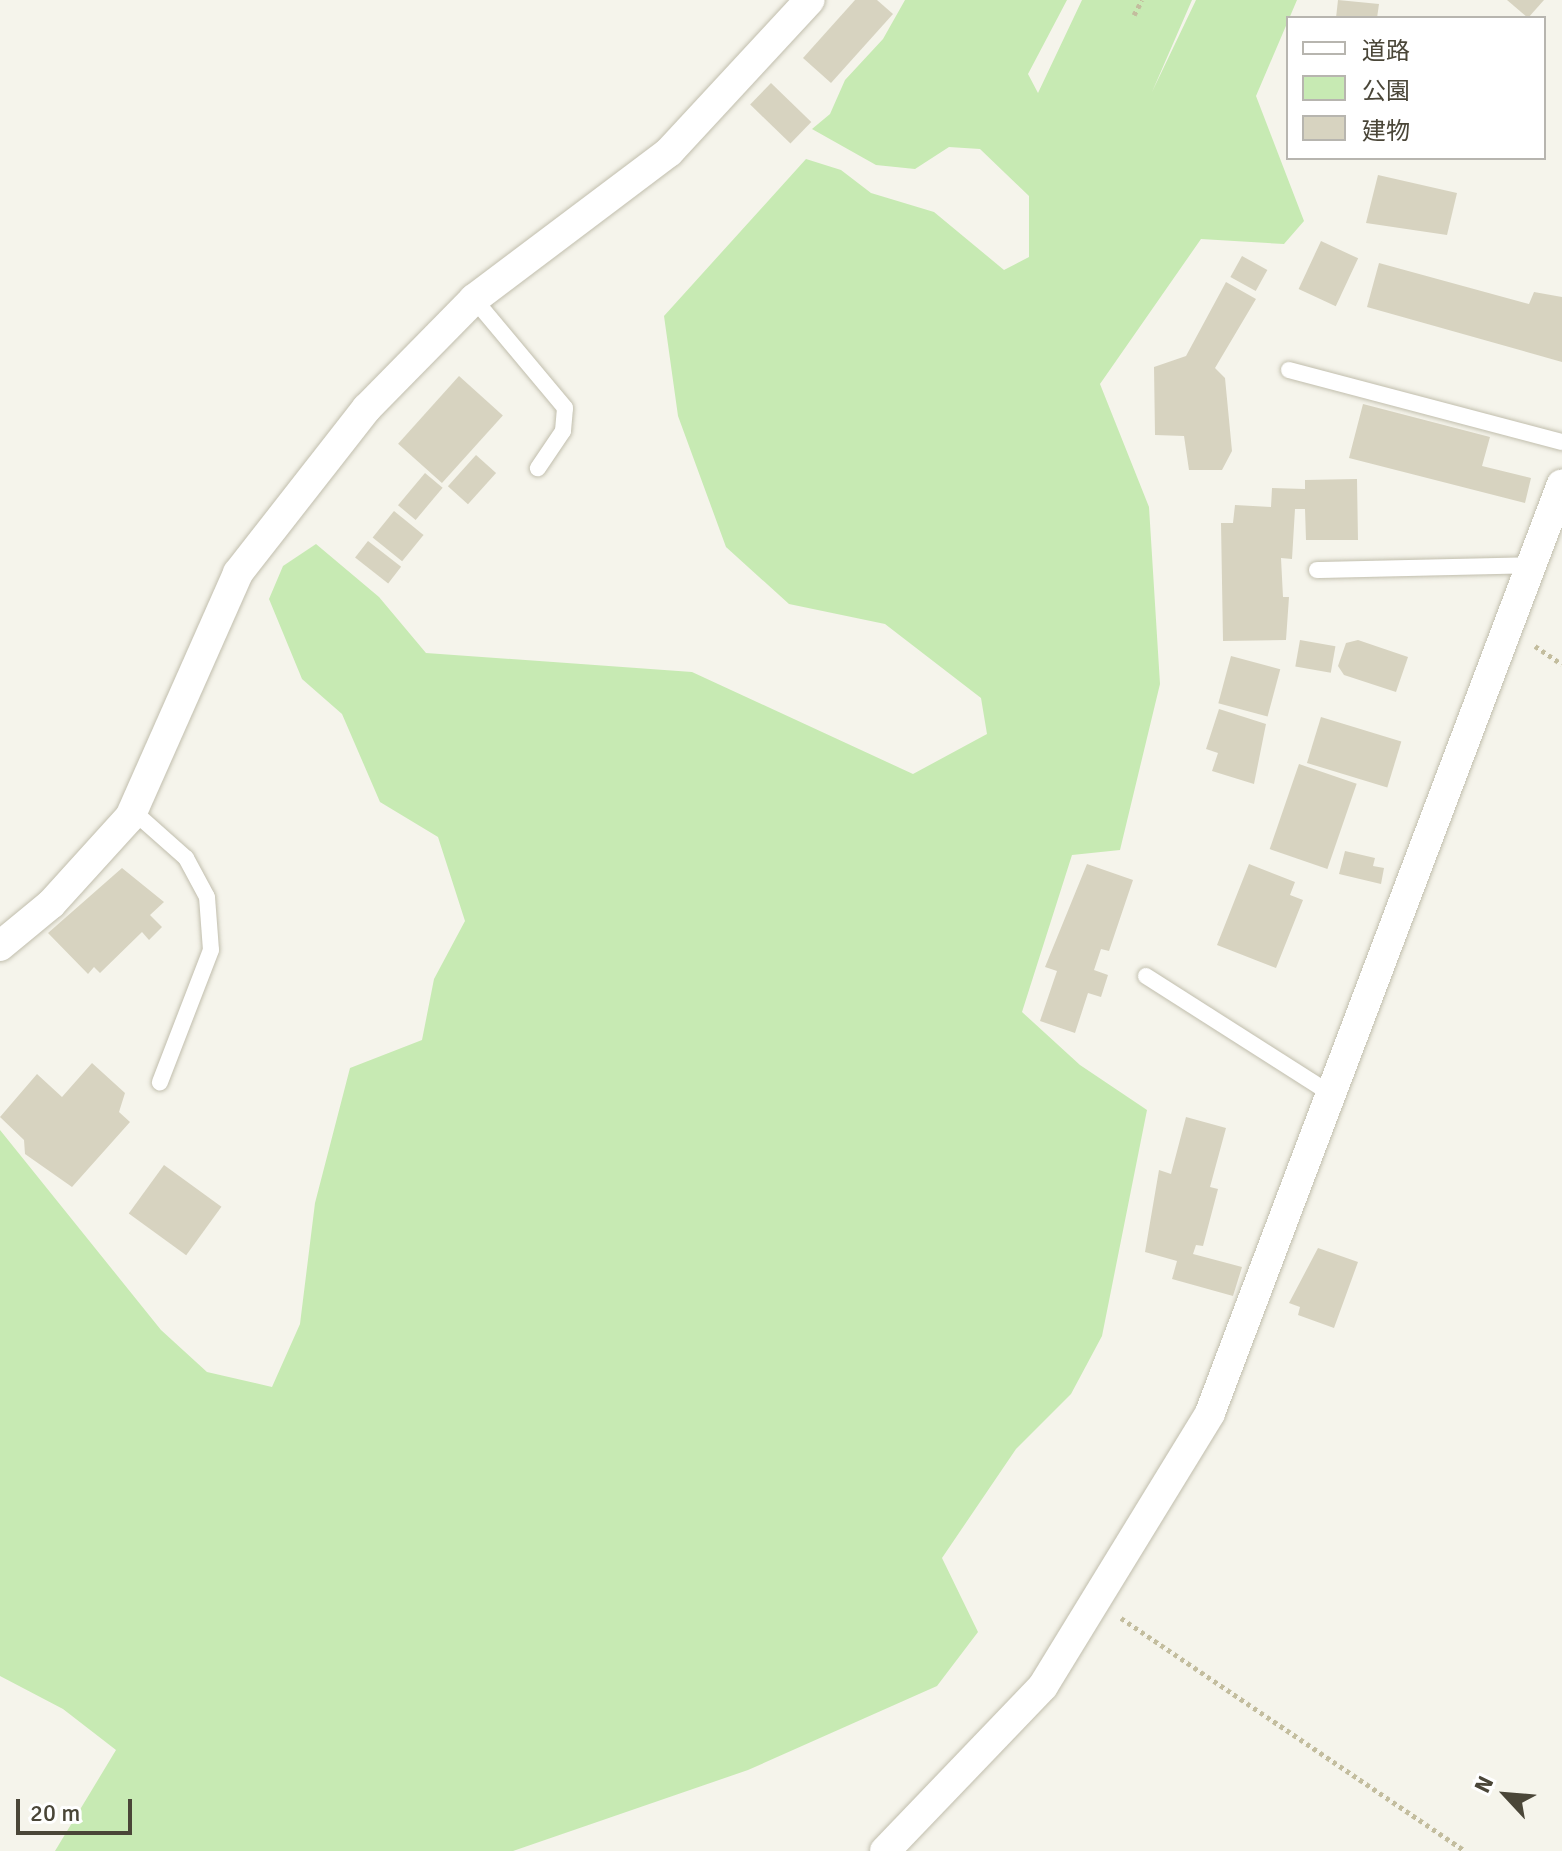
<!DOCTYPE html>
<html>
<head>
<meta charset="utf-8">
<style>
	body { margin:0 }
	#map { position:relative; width:1562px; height:1851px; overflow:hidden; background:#f5f4eb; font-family:Signika,"Noto Sans JP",sans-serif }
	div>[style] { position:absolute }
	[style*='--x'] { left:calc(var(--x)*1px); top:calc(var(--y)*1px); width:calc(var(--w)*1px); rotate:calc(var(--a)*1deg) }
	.green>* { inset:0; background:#c7eab3 }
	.building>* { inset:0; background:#d7d3c0; transform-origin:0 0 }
	.path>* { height:5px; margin-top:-2.5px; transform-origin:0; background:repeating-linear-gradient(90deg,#c3bd9e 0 4px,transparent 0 8px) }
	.roads { filter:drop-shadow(0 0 2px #c1bead) drop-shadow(0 0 2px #c1bead) }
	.service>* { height:16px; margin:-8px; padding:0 8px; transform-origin:8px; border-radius:8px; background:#fff }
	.minor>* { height:30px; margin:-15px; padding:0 15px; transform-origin:15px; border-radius:15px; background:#fff }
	span { translate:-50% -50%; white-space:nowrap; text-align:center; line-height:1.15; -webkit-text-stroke:7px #fff; paint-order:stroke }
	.legend { position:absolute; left:1286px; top:16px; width:260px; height:144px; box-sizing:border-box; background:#fff; border:2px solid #b7b5af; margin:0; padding:10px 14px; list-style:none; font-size:24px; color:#4a4638 }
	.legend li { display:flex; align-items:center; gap:16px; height:40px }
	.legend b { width:40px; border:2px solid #b7b5af }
	.north { position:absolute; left:1466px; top:1755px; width:80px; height:80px; -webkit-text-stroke:6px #fff; paint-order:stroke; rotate:296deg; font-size:22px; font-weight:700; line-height:32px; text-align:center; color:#4a4638 }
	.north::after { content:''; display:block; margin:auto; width:28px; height:36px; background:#4a4638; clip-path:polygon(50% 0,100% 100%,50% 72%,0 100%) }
	.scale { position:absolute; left:16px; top:1799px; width:116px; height:36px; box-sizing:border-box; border:4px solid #4a4638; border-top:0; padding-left:10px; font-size:24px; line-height:28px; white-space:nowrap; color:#4a4638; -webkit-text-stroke:6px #fff; paint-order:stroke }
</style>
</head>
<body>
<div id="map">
	<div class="green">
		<i style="clip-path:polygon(905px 0,1067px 0,1028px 74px,1038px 93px,1082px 0,1192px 0,1152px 92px,1196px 0,1297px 0,1256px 96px,1304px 221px,1284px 244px,1201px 239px,1100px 384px,1149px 507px,1160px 684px,1120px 850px,1072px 855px,1022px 1012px,1080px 1065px,1147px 1110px,1102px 1336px,1071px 1394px,1016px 1449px,942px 1558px,978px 1632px,937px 1686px,748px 1770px,513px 1851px,55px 1851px,116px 1750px,63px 1709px,0 1676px,0 1130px,161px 1330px,207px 1372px,272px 1387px,300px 1324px,315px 1203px,350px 1068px,422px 1040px,434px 979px,465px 921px,438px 837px,380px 802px,342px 714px,302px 679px,269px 599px,283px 566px,316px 544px,379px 597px,426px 653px,692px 672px,913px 774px,987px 734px,981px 698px,885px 624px,789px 604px,726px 547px,678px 416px,664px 316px,806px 159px,841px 170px,871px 193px,934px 212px,1004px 270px,1029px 257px,1029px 196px,980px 149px,949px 147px,915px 169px,876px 165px,812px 129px,830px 114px,845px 80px,883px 39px)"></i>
	</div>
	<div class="building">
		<i style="clip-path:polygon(855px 0,877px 0,893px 14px,831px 83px,803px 58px)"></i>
		<i style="clip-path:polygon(1338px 0,1379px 4px,1377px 18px,1336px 18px)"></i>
		<i style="clip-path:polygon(1507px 0,1544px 0,1528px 18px)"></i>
		<i style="left:771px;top:83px;width:56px;height:30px;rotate:44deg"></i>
		<i style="clip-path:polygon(1378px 175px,1457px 193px,1447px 235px,1366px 223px)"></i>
		<i style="left:1321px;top:241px;width:41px;height:53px;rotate:25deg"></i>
		<i style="left:1242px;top:256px;width:29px;height:24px;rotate:29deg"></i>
		<i style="clip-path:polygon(1379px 263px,1529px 304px,1534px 292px,1562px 297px,1562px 362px,1367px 307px)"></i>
		<i style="clip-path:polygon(1226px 282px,1256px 299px,1215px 368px,1225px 378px,1232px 451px,1222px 470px,1189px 470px,1184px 436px,1155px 435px,1154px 367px,1186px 356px)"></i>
		<i style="left:459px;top:376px;width:59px;height:91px;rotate:42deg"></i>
		<i style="clip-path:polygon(1363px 404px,1490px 437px,1482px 466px,1531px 478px,1525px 503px,1349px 458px)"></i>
		<i style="left:476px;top:455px;width:27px;height:42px;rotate:42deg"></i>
		<i style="left:425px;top:473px;width:23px;height:42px;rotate:40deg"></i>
		<i style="clip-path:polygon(1357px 479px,1358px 540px,1306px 540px,1305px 509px,1295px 509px,1292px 559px,1281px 558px,1283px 597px,1289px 597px,1286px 640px,1223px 641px,1221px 523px,1233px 523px,1235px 505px,1271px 507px,1272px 488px,1305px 489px,1305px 480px)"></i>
		<i style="left:394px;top:511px;width:38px;height:34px;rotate:39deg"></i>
		<i style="left:368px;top:541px;width:42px;height:21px;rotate:38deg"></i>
		<i style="left:1300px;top:640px;width:36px;height:27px;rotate:10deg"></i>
		<i style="clip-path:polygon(1358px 640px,1408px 657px,1396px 692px,1344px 675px,1338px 666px,1346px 643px)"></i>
		<i style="left:1231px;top:656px;width:51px;height:49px;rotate:15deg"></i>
		<i style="clip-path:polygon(1219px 709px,1266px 724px,1254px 784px,1212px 771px,1218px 753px,1206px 749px)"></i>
		<i style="left:1321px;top:717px;width:84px;height:48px;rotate:17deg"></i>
		<i style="left:1299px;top:764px;width:61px;height:90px;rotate:19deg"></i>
		<i style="clip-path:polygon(1345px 851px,1375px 858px,1373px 866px,1384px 868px,1381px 884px,1339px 874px)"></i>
		<i style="clip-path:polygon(1087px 864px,1133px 880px,1109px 951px,1101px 949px,1094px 970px,1108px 975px,1101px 997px,1088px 993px,1075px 1033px,1040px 1021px,1057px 971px,1045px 967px)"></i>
		<i style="clip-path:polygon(1249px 864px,1295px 882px,1290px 895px,1303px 900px,1276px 968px,1217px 945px)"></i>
		<i style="clip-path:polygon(122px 868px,164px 902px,150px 915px,162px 927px,149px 940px,142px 932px,100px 973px,94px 967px,88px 974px,48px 933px)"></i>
		<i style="clip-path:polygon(92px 1063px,125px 1093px,119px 1112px,130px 1122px,72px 1187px,25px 1154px,24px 1140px,0 1117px,37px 1074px,62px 1097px)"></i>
		<i style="clip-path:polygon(1186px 1117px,1226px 1128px,1210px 1187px,1218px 1189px,1203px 1246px,1196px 1245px,1193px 1254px,1242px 1267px,1233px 1296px,1172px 1279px,1177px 1261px,1145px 1252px,1159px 1170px,1171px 1174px)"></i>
		<i style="left:164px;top:1165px;width:71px;height:60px;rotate:36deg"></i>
		<i style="clip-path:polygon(1318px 1248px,1358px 1262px,1334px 1328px,1298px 1315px,1300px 1307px,1289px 1303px)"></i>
	</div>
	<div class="path">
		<i style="--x:1134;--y:15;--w:17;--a:-62"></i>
		<i style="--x:1535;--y:646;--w:32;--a:34"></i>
		<i style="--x:1121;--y:1618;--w:415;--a:34.1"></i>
	</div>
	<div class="roads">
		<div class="service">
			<i style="--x:474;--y:299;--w:142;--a:50.1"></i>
			<i style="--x:565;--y:408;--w:23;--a:95"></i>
			<i style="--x:563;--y:431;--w:45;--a:124"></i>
			<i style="--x:1289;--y:370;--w:282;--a:14.8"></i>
			<i style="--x:1317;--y:570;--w:216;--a:-1.3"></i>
			<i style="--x:133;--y:811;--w:71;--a:41.6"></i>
			<i style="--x:186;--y:858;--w:44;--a:61.7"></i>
			<i style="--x:207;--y:897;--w:53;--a:85.7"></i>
			<i style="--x:211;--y:950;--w:142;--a:111.1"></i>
			<i style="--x:1146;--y:976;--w:218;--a:32.5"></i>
		</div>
		<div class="minor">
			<i style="--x:0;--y:946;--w:66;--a:-39.5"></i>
			<i style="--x:51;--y:904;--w:118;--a:-47.8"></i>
			<i style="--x:130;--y:817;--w:267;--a:-66.1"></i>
			<i style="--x:238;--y:573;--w:209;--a:-52"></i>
			<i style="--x:367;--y:408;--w:153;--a:-45.5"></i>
			<i style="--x:474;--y:299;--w:244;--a:-37"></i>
			<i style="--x:669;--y:152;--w:207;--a:-47.2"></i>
			<i style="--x:885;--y:1851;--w:228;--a:-46.2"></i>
			<i style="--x:1043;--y:1686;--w:320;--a:-58.5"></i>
			<i style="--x:1210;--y:1413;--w:993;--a:-69.25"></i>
		</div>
	</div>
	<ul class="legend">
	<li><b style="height:10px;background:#fff"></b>道路</li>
	<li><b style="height:22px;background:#c7eab3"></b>公園</li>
	<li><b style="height:22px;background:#d7d3c0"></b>建物</li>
	</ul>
	<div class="north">N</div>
	<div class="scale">20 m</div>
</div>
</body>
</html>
